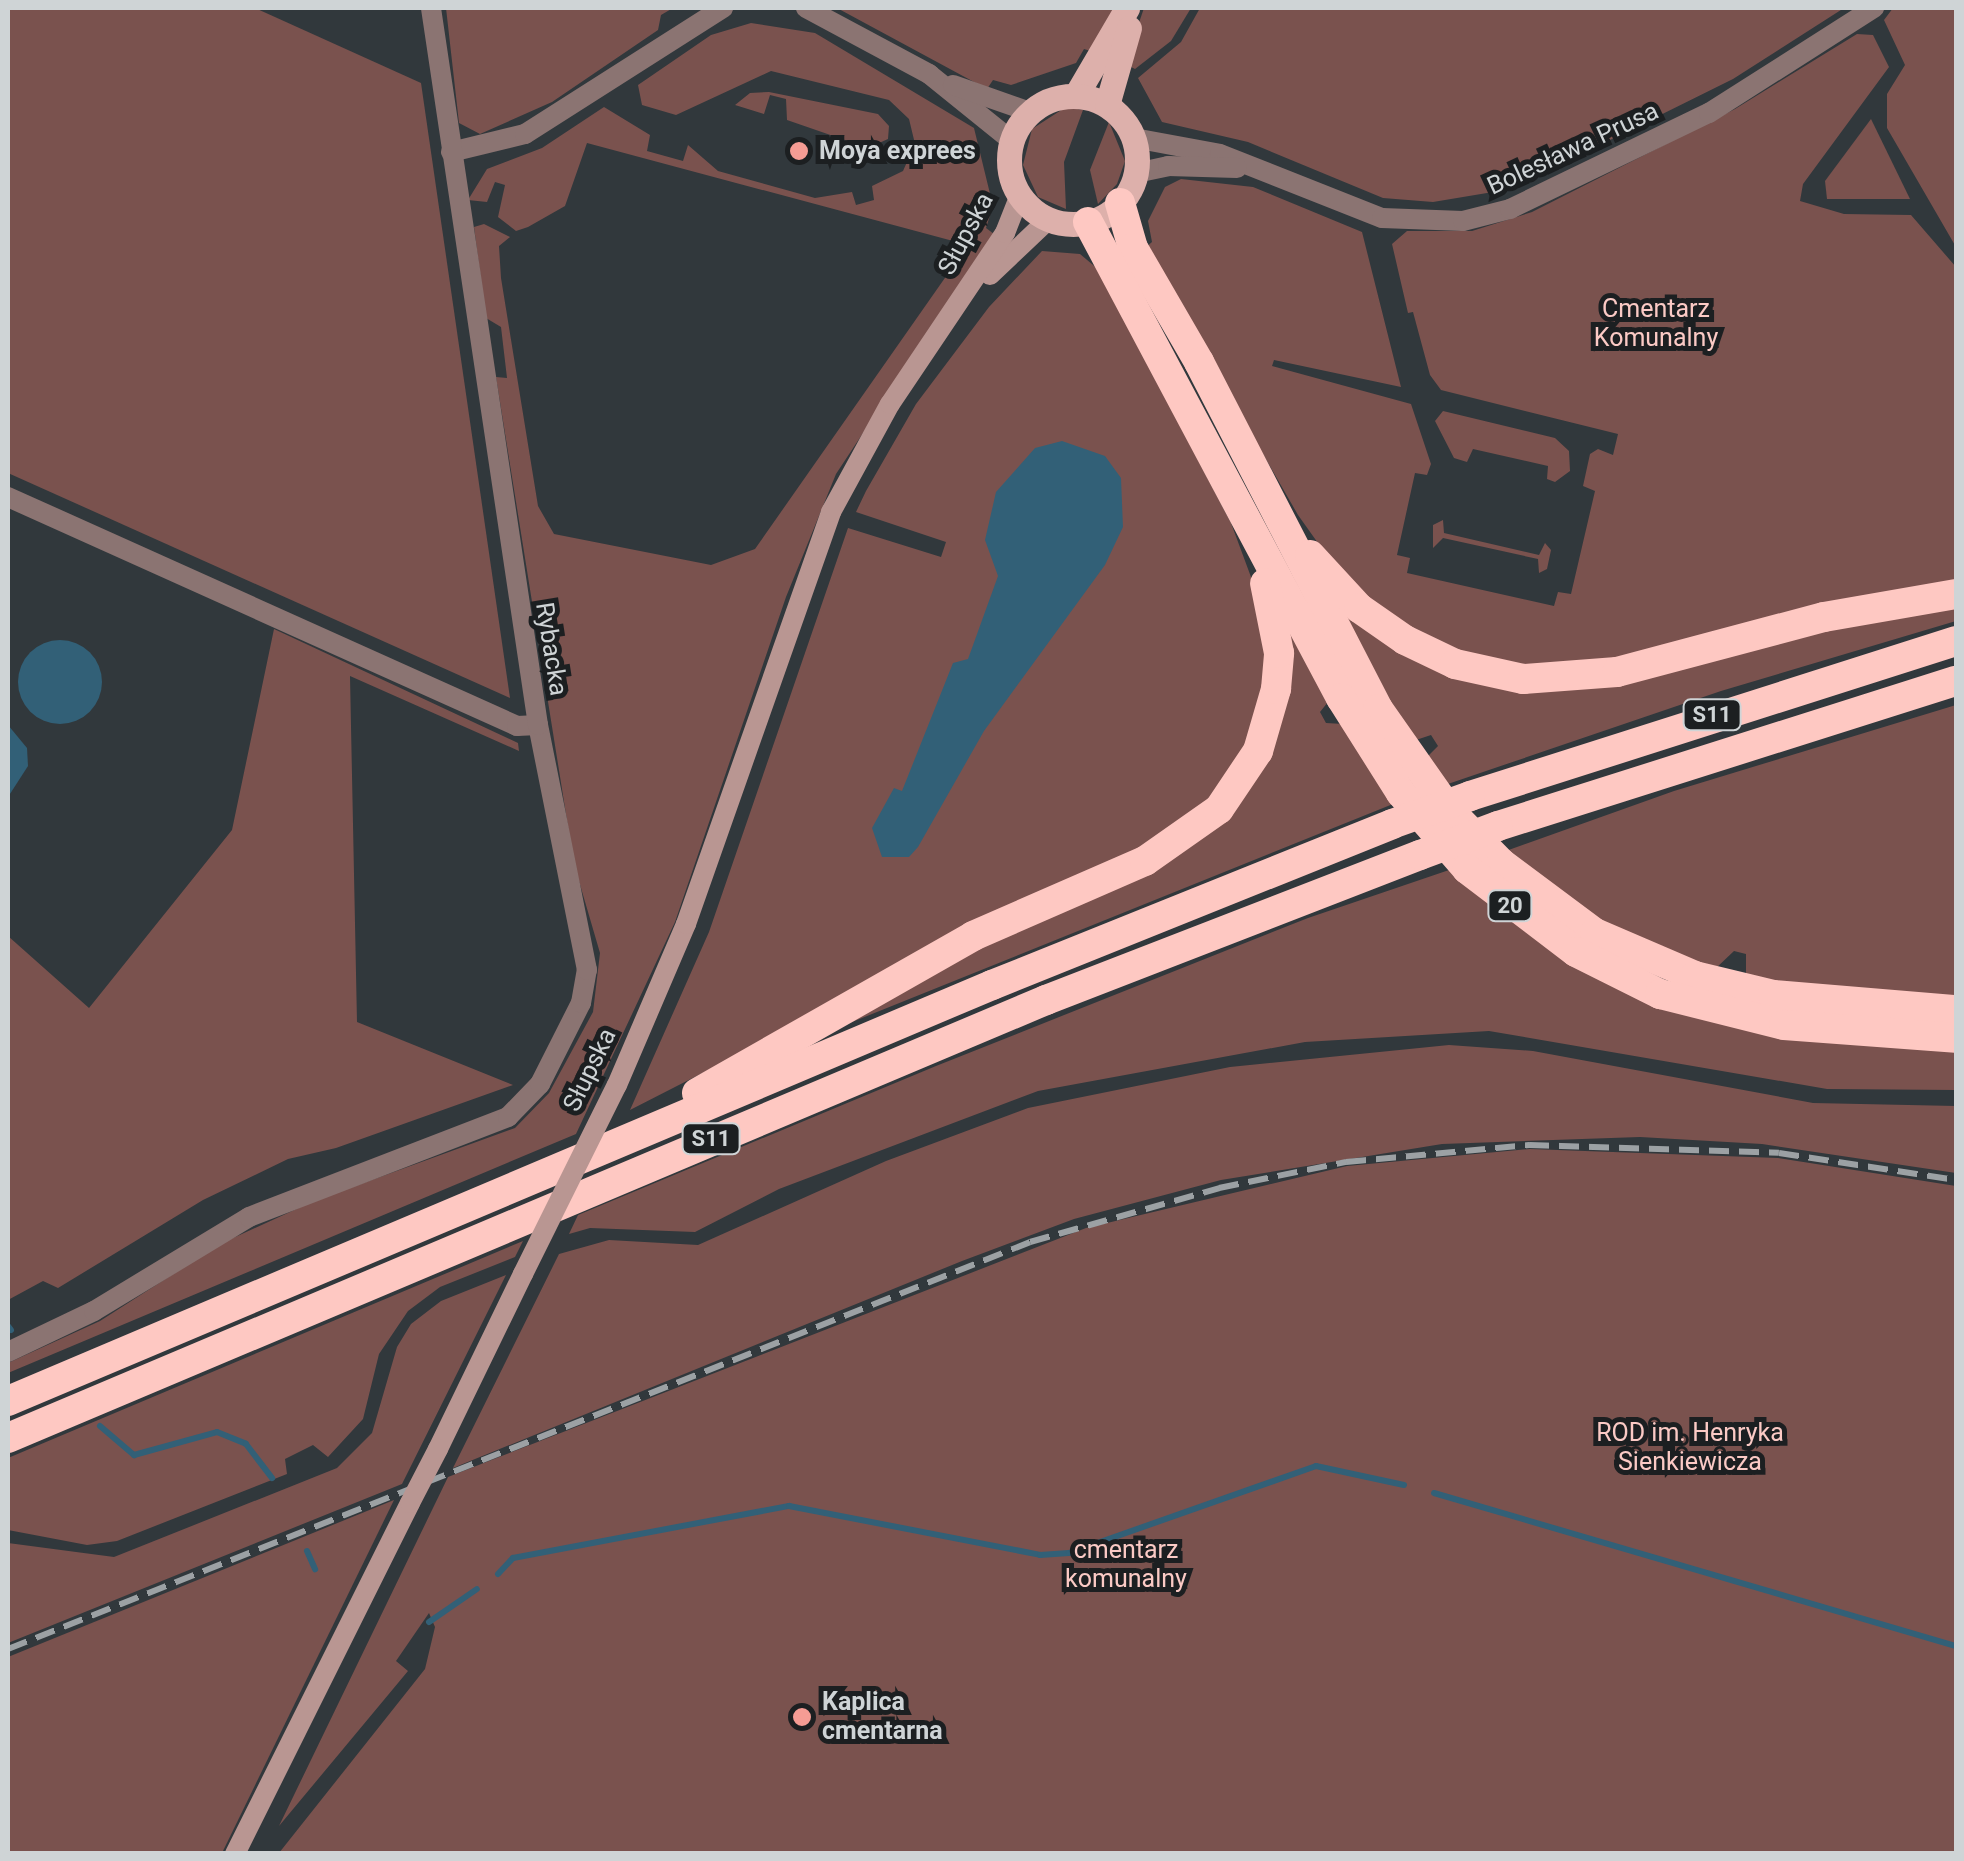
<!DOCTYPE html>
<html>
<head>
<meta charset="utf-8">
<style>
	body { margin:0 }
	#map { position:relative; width:1964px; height:1861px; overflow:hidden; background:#31383c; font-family:Roboto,sans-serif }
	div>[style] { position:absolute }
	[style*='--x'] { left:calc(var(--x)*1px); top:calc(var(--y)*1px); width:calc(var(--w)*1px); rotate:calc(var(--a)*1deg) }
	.green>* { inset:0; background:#7a524e }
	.water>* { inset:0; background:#326077 }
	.round { border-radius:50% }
	.stream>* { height:6px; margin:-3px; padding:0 3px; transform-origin:3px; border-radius:3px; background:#326077 }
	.minor>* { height:20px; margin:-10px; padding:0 10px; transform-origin:10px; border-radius:10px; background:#8b7472 }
	.secondary>* { height:20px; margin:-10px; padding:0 10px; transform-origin:10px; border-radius:10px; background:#b99692 }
	.primary>* { height:25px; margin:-12.5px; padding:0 12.5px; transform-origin:12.5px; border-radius:12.5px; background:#ddb0ab }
	.primary>.ring { margin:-12.5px; padding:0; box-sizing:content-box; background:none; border:25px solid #ddb0ab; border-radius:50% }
	.motorway>* { height:30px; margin:-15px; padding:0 15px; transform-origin:15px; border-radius:15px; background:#fec8c2 }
	.rail>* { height:6px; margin-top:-3px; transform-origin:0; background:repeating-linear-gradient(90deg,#9ca1a4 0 20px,transparent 0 30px) }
	.secondary-bridge>* { height:20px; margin:-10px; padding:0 10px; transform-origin:10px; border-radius:10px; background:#b99692 }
	.motorway-bridge>* { height:30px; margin:-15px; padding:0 15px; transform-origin:15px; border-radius:15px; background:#fec8c2 }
	.dots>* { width:28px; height:28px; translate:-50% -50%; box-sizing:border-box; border:5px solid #1c1f21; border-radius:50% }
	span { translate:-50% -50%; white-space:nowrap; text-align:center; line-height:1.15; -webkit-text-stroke:10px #1c1f21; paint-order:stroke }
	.shield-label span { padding:2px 8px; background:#1c1f21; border:2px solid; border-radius:8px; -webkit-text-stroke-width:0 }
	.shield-label { font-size:22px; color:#cfd4d6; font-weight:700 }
	.street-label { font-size:25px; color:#cfd4d6 }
	.poi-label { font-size:25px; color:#cfd4d6; font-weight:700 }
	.left { translate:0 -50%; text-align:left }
	.park-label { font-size:25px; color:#fbcac5 }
	.frame { position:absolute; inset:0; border:10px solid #cfd4d6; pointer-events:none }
</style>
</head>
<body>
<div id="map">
	<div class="green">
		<i style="clip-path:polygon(8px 8px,255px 8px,421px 83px,510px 698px,8px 473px)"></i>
		<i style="clip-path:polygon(446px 8px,673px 8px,661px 15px,658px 30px,552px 102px,480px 134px,459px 123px)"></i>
		<i style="clip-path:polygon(837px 8px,1119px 8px,1094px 52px,1084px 49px,1076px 63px,1011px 85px,993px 80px,987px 89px)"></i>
		<i style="clip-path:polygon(1144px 8px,1191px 8px,1171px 41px,1135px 69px,1125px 64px)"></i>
		<i style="clip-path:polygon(1200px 8px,1844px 8px,1733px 79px,1610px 140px,1499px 191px,1433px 202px,1383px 198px,1248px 142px,1162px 122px,1138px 78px,1181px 42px)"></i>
		<i style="clip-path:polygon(1893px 8px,1956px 8px,1956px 247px,1887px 128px,1887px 94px,1905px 65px,1884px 20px)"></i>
		<i style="clip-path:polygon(751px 23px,815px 33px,974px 128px,993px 206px,986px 228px,994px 234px,836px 474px,786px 597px,675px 922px,576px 1134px,8px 1373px,8px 1363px,100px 1321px,220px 1244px,314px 1201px,515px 1128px,549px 1093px,593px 1012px,600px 953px,574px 864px,496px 377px,507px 378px,501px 327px,486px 318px,474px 227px,484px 224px,510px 237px,499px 246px,501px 278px,538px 506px,554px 534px,711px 565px,755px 549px,968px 245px,587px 143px,565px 206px,528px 227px,516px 231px,498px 217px,505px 185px,495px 182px,487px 202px,468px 200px,487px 169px,542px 148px,604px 107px,650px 135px,647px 151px,683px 161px,688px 145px,718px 171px,815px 198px,852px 192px,856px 205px,874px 200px,872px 186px,903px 171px,915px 144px,909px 119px,889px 100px,771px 71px,676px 115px,642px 105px,638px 85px,711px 35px)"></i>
		<i style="clip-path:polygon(1857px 34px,1873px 35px,1889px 67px,1803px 184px,1800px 201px,1844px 214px,1911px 215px,1956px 267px,1956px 583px,1611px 664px,1546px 668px,1474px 658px,1391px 619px,1330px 560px,1298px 515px,1145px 248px,1152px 242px,1148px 221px,1165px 187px,1181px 179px,1253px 187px,1362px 232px,1401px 387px,1274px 360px,1272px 366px,1411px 404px,1431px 464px,1427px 475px,1415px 473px,1397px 555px,1410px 558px,1407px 573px,1554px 606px,1558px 592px,1571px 594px,1595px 491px,1583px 486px,1590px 454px,1598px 449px,1613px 455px,1618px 434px,1441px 390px,1430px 375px,1413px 312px,1408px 313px,1392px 244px,1407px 231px,1472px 231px,1532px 212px,1735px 109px)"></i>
		<i style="clip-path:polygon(769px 92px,878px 114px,889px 126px,888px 139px,868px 148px,787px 120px,786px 99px,770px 95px,764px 114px,735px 105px,750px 93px)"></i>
		<i style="clip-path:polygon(1066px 107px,1083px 110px,1064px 162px,1066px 209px,1038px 197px,1023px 165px,1032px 129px)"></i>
		<i style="clip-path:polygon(1871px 119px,1910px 199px,1827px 199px,1825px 181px)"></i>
		<i style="clip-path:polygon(1109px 122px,1125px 161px,1117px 184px,1098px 204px,1090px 170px)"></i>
		<i style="clip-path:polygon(1042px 251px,1080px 254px,1099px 270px,1231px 523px,1261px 604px,1267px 643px,1258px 721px,1225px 785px,1174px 832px,630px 1110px,709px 932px,848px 528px,941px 557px,946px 542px,856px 512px,866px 491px,916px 404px,989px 307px)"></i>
		<i style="clip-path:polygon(1443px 411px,1555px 438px,1569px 451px,1570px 471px,1555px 482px,1547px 479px,1548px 466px,1473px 449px,1467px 462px,1454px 458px,1435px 421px)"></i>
		<i style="clip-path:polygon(1443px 520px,1444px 533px,1539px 555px,1545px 543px,1551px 550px,1547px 569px,1539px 573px,1538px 559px,1443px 538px,1433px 548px,1433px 525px)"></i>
		<i style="clip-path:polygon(1322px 584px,1465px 677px,1733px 648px,1956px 603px,1956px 621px,1721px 691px,1442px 786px,1426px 758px,1438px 746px,1431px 735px,1413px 741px)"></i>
		<i style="clip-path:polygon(1285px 612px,1328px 702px,1320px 712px,1326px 723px,1343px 724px,1393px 804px,805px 1041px,1227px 816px)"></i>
		<i style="clip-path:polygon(274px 629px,518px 743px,519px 751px,350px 676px,357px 1022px,513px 1085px,336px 1148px,288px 1159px,203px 1200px,58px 1288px,43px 1281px,8px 1300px,8px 936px,89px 1008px,232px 830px)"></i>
		<i style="clip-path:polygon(1956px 705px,1956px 1000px,1818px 991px,1746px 975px,1746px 954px,1734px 951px,1714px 970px,1605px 925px,1503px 852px,1674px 791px)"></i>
		<i style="clip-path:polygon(1452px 869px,1497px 911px,1580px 966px,1956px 1048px,1956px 1090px,1827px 1089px,1489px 1031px,1305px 1042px,1038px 1091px,779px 1189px,695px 1232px,590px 1228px,569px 1234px,578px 1215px,936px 1066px,1308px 918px)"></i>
		<i style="clip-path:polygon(1449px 1045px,1533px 1051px,1813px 1103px,1956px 1106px,1956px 1173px,1762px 1144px,1640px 1137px,1442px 1144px,1221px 1180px,1074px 1219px,962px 1261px,453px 1468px,559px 1254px,609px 1240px,698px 1245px,886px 1161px,1028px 1108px,1230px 1067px)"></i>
		<i style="clip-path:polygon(1530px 1149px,1778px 1158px,1956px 1186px,1956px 1853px,279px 1853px,425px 1669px,435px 1627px,429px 1613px,396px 1661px,408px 1671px,279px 1826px,448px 1477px,1086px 1228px,1347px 1166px)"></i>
		<i style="clip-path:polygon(523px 1241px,515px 1257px,440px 1287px,408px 1311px,379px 1354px,363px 1419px,328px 1457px,313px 1445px,285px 1459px,287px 1474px,117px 1541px,87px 1545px,8px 1530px,8px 1458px)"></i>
		<i style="clip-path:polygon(506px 1275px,402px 1484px,8px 1643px,8px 1543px,114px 1557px,337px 1468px,372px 1433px,397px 1347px,411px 1324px,441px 1301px)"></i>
		<i style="clip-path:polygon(394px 1500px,222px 1853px,8px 1853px,8px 1657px)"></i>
	</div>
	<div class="water">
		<i style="clip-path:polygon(1062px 441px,1105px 456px,1121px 478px,1123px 527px,1105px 565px,984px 731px,918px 847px,909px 857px,882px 857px,872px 828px,894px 788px,902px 791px,953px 663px,968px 659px,998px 576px,985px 540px,996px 492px,1035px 448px)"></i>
		<i class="round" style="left:18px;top:640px;width:84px;height:84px"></i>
		<i style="clip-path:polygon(8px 725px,27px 748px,28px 766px,8px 797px)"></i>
	</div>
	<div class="stream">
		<i style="--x:8;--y:1326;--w:5;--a:53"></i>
		<i style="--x:100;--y:1426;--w:45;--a:40.5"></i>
		<i style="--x:134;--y:1455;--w:86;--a:-15.5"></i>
		<i style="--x:217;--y:1432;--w:31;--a:22"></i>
		<i style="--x:246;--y:1444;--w:43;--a:52.6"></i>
		<i style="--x:1434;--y:1493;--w:544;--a:16.34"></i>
		<i style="--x:307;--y:1551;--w:20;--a:66"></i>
		<i style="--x:498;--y:1574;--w:22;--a:-47"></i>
		<i style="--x:513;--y:1558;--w:281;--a:-10.7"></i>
		<i style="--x:789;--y:1506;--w:256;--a:11"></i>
		<i style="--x:1040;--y:1555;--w:29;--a:-4"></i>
		<i style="--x:1069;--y:1553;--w:262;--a:-19.4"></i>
		<i style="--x:1316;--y:1466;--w:90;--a:12.2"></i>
		<i style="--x:429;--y:1622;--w:58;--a:-34.5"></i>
	</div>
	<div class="minor">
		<i style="--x:806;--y:8;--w:140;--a:28.2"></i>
		<i style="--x:929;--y:74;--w:107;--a:38.9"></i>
		<i style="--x:953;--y:85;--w:82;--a:19.3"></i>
		<i style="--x:1134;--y:138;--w:87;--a:10.5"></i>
		<i style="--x:1220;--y:154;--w:174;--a:21.6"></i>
		<i style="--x:1382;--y:218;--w:81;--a:2.1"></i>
		<i style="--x:1463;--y:221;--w:49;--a:-14.3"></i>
		<i style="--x:1510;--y:209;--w:221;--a:-25.8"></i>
		<i style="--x:1709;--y:113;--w:196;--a:-32.5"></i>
		<i style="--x:451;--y:152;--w:76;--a:-13.7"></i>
		<i style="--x:525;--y:134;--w:235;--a:-32.5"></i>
		<i style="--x:1136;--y:173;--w:33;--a:-12"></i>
		<i style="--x:1168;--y:166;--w:69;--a:1.7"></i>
		<i style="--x:8;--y:497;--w:558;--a:24.22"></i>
		<i style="--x:517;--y:726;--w:21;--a:-3"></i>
		<i style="--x:8;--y:1352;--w:95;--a:-25.5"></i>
		<i style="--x:94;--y:1311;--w:181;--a:-31.2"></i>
		<i style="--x:249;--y:1217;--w:278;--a:-21.1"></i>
		<i style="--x:508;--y:1117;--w:46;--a:-45.9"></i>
		<i style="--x:540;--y:1084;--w:91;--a:-63.2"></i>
		<i style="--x:581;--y:1003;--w:34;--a:-80"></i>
		<i style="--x:587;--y:970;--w:250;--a:-101.3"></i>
		<i style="--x:538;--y:725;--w:725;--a:-98.49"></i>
	</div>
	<div class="secondary">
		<i style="--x:990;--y:275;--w:81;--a:-43.5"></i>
		<i style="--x:617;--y:1085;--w:175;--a:-66.8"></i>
		<i style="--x:686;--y:924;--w:437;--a:-70.6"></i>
		<i style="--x:831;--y:512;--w:123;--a:-61.4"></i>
		<i style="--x:890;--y:404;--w:206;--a:-56.1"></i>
		<i style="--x:1005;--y:233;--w:41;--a:-68.5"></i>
		<i style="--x:438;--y:1449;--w:195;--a:-64.1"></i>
		<i style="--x:235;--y:1854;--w:392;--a:-63.5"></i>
	</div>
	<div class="primary">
		<i style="--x:1076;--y:95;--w:101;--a:-59.6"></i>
		<i class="ring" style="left:1009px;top:96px;width:103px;height:103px"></i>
		<i style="--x:1107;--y:105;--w:80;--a:-74.1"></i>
	</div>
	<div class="motorway">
		<i style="--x:1120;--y:203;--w:47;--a:73.9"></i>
		<i style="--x:1133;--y:248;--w:132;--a:59.9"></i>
		<i style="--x:1199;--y:362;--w:390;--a:62.7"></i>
		<i style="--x:1378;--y:709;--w:123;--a:54.9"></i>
		<i style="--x:1449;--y:810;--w:74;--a:45.5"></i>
		<i style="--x:1501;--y:863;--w:117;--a:36.7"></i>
		<i style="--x:1595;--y:933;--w:109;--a:23.3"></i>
		<i style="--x:1695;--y:976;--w:80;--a:13.7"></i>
		<i style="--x:1773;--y:995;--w:184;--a:4.7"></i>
		<i style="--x:1088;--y:222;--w:539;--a:62.01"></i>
		<i style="--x:1341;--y:698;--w:112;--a:57.7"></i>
		<i style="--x:1401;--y:793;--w:101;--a:49"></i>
		<i style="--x:1467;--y:869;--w:137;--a:37.3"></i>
		<i style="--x:1576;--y:952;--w:94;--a:26.6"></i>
		<i style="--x:1660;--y:994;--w:128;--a:14"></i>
		<i style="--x:1784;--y:1025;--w:172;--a:4.3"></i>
		<i style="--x:1310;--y:555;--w:72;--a:47.2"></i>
		<i style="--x:1359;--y:608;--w:56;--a:34.8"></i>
		<i style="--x:1405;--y:640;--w:55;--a:25.6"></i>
		<i style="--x:1455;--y:664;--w:70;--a:12.4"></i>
		<i style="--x:1523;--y:679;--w:94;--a:-4.3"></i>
		<i style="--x:1617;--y:672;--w:214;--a:-14.9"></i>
		<i style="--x:1824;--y:617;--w:134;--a:-9.9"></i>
		<i style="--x:1470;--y:796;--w:510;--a:-17.69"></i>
		<i style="--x:1498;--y:826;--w:480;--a:-17.6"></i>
		<i style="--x:697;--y:1093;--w:318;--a:-29.6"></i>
		<i style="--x:973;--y:936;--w:188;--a:-23.6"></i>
		<i style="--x:1145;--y:861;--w:90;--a:-35.1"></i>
		<i style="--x:1219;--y:809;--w:70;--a:-56.1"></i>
		<i style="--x:1258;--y:751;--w:65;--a:-73.8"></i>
		<i style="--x:1276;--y:689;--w:36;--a:-85"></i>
		<i style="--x:1279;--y:653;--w:71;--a:-101.3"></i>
		<i style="--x:8;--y:1401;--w:1068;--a:-22.92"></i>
		<i style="--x:992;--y:985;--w:431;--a:-21.9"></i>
		<i style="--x:8;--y:1438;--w:1127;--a:-22.88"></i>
		<i style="--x:1046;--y:1000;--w:401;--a:-21.2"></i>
	</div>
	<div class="rail">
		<i style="--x:8;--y:1649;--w:1100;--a:-21.71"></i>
		<i style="--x:1030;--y:1242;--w:197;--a:-15.9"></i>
		<i style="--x:1219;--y:1188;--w:130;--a:-11.6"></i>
		<i style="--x:1346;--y:1162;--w:184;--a:-5.3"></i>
		<i style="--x:1529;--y:1145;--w:250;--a:1.8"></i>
		<i style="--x:1779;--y:1153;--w:179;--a:8.7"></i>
	</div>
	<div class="secondary-bridge">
		<i style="--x:523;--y:1274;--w:211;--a:-63.6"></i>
		<i style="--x:410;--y:1503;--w:61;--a:-62.6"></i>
	</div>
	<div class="motorway-bridge">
		<i style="--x:1392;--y:824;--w:83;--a:-19.7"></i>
		<i style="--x:1420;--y:855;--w:83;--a:-20.4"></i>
	</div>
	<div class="dots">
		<i style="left:799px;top:151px;background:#f59c94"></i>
		<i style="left:802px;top:1717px;background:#f59c94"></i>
	</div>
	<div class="shield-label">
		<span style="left:1712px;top:715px">S11</span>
		<span style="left:1510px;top:906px">20</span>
		<span style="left:711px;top:1139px">S11</span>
	</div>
	<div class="street-label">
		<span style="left:1573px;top:149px;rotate:-25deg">Bolesława Prusa</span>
		<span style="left:966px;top:234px;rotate:-62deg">Słupska</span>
		<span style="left:551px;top:649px;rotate:81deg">Rybacka</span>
		<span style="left:590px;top:1070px;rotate:-64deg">Słupska</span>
	</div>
	<div class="poi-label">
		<span class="left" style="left:819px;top:151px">Moya exprees</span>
		<span class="left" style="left:822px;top:1717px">Kaplica<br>cmentarna</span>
	</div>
	<div class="park-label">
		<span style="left:1656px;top:324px">Cmentarz<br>Komunalny</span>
		<span style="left:1690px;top:1448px">ROD im. Henryka<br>Sienkiewicza</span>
		<span style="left:1126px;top:1565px">cmentarz<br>komunalny</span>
	</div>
	<div class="frame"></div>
</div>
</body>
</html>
